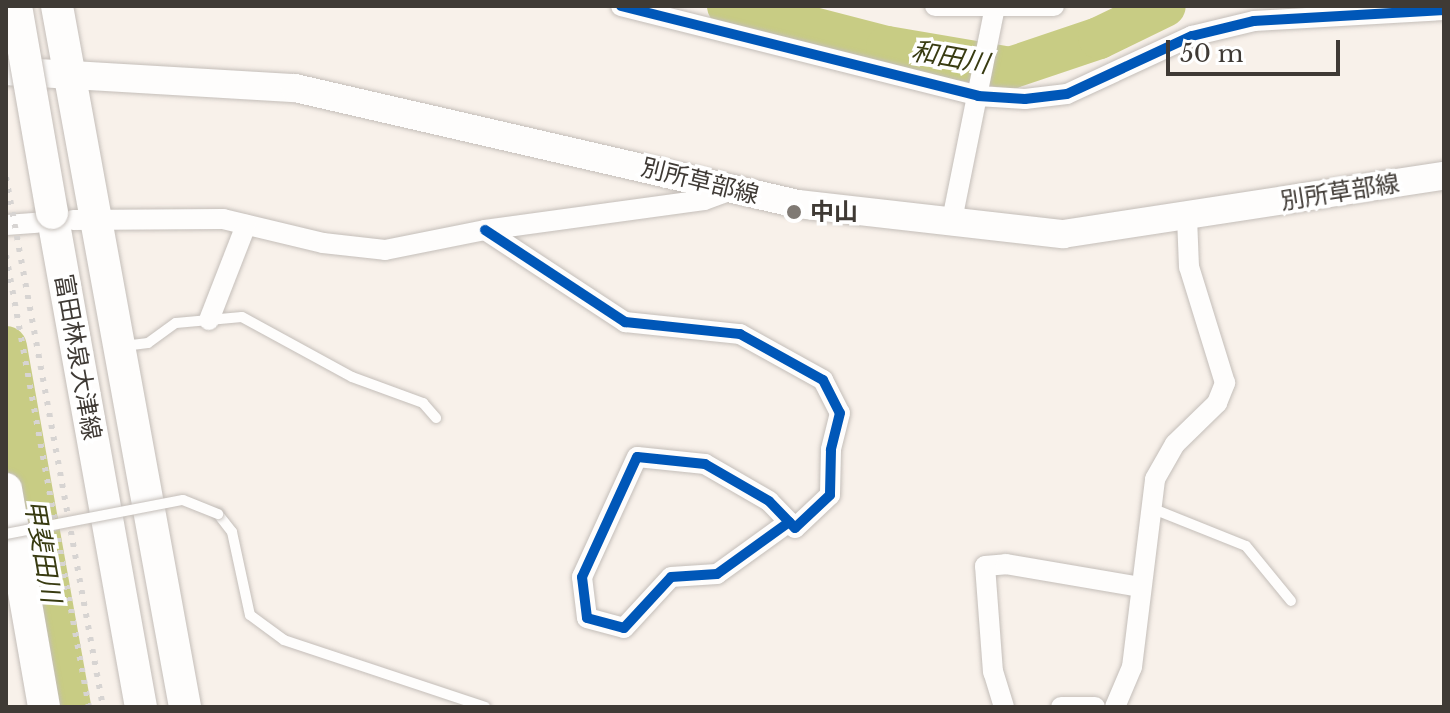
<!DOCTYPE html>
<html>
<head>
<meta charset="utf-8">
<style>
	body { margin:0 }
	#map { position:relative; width:1450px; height:713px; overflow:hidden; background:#f8f1ea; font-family:"Libre Baskerville","Noto Sans JP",serif }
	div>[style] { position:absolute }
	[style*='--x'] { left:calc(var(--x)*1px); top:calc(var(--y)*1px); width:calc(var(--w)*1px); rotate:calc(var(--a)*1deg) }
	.river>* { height:42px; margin:-21px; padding:0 21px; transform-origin:21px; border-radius:21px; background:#c8cc84 }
	.roads { filter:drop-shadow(0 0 2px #c4beb9) drop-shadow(0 0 2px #c4beb9) }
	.lane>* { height:10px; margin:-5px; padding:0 5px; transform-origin:5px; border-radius:5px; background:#fefdfc }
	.street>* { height:20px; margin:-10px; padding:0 10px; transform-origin:10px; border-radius:10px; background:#fefdfc }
	.secondary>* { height:28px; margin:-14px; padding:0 14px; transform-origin:14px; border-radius:14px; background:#fefdfc }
	.primary>* { height:32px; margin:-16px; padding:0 16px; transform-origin:16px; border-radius:16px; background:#fefdfc }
	.rail>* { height:6px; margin-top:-3px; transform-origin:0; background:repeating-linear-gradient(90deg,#d7d4d2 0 4px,transparent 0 12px) }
	.bridges { filter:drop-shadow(0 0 2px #c4beb9) drop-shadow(0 0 2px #c4beb9) }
	.lane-bridge>* { height:10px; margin:-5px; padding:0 5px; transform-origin:5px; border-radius:5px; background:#fefdfc }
	.primary-bridge>* { height:32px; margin:-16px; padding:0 16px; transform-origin:16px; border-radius:16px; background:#fefdfc }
	.cycleway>* { height:10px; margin:-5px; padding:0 5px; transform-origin:5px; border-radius:5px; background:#0057b8 }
	.dots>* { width:22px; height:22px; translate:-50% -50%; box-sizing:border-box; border:4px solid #fff; border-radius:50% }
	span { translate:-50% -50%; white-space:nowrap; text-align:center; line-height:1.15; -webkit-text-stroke:7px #fff; paint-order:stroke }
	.street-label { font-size:24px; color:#3f3a35 }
	.poi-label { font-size:24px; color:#3f3a35; font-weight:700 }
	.left { translate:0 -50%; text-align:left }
	.water-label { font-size:26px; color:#383b11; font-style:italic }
	.frame { position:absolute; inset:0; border:8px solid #3f3a35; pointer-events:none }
	.scale { position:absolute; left:1166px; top:40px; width:174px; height:36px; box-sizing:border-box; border:4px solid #3f3a35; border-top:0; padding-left:10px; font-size:24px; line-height:28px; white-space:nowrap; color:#3f3a35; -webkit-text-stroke:6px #fff; paint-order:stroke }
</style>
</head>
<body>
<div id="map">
	<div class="river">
		<i style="--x:728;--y:6;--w:164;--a:14.5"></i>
		<i style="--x:887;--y:47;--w:125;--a:9.7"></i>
		<i style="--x:1010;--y:68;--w:94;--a:-18.6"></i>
		<i style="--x:1099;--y:38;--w:73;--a:-25.9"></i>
		<i style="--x:6;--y:347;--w:366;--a:79.9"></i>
	</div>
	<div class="roads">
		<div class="lane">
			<i style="--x:124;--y:346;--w:24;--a:-7"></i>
			<i style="--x:148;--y:343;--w:34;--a:-36"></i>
			<i style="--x:176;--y:323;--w:66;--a:-5.2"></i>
			<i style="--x:242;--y:317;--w:125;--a:28.6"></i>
			<i style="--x:352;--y:377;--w:76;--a:20.1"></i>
			<i style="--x:423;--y:403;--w:20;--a:49"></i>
			<i style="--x:1151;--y:508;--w:102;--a:21.8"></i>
			<i style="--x:1246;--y:546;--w:71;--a:50.7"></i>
			<i style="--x:218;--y:514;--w:23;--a:52"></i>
			<i style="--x:232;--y:532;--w:85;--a:77.8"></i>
			<i style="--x:250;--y:615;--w:42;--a:36.3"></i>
			<i style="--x:284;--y:640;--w:212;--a:18.4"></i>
		</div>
		<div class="street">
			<i style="--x:621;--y:6;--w:368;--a:14.1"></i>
			<i style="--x:978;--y:96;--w:47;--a:3.7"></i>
			<i style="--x:1025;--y:99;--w:42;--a:-6.8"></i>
			<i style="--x:1067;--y:94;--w:138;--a:-24.9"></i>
			<i style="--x:1192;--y:36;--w:64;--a:-13.6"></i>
			<i style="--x:1254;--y:21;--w:190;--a:-3.3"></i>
			<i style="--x:935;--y:6;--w:119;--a:0"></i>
			<i style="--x:73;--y:220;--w:150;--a:-0.4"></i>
			<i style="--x:223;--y:219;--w:103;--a:13.5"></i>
			<i style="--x:323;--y:243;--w:62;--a:6.4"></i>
			<i style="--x:385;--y:250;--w:102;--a:-11.3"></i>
			<i style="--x:485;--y:230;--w:221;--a:-7.8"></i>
			<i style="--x:704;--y:200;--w:29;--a:-20"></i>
			<i style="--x:6;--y:225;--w:31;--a:-4"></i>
			<i style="--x:951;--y:225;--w:223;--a:-78.6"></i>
			<i style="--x:485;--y:230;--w:168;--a:33.3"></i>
			<i style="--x:625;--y:322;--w:116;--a:6"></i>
			<i style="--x:740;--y:334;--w:95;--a:29"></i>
			<i style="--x:823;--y:380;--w:37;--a:63"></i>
			<i style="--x:840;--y:413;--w:38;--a:104"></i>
			<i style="--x:831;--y:450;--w:45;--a:91.3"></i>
			<i style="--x:830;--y:495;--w:48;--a:136.7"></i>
			<i style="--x:795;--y:528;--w:37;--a:-134"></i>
			<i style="--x:769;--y:501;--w:74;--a:-150"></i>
			<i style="--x:705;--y:464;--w:68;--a:-174.1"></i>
			<i style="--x:637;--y:457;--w:132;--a:114.6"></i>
			<i style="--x:582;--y:577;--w:41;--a:83"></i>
			<i style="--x:587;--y:618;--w:38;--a:15"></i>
			<i style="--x:624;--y:628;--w:69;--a:-47.3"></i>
			<i style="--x:671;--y:577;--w:46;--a:-3.7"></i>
			<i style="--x:717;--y:574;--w:89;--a:-35.8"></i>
			<i style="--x:209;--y:320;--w:102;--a:-68.7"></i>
			<i style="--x:1004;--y:707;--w:37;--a:-107"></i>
			<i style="--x:993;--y:672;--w:106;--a:-94.3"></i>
			<i style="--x:985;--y:566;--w:21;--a:-5"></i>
			<i style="--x:1006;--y:564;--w:136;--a:9.7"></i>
			<i style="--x:1061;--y:707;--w:34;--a:0"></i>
			<i style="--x:1115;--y:707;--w:43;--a:-67"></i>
			<i style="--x:1132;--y:667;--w:189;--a:-83"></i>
			<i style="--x:1155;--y:479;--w:40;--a:-60.3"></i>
			<i style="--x:1175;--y:444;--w:59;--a:-44.3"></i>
			<i style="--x:1217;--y:403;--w:22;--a:-68"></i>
			<i style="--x:1225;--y:383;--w:121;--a:-107.2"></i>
			<i style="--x:1189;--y:267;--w:50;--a:-92.3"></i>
		</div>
		<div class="secondary">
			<i style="--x:6;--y:71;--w:289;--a:3.4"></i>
			<i style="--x:295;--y:88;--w:516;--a:12.99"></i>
			<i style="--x:798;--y:204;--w:267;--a:6.5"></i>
			<i style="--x:1063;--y:234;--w:385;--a:-8.7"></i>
		</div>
		<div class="primary">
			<i style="--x:57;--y:6;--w:713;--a:79.65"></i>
			<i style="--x:52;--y:213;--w:502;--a:79.79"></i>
			<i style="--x:6;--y:489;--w:221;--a:80.1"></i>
		</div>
	</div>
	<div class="rail">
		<i style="--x:6;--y:177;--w:539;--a:79.63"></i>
		<i style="--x:6;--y:255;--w:460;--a:79.6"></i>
	</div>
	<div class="bridges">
		<div class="lane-bridge">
			<i style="--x:6;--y:534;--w:180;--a:-10.9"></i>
			<i style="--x:183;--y:500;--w:38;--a:22"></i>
		</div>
		<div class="primary-bridge">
			<i style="--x:16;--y:6;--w:210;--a:80.1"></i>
		</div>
	</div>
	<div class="cycleway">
		<i style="--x:621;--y:6;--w:368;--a:14.1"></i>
		<i style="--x:978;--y:96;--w:47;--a:3.7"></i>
		<i style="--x:1025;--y:99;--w:42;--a:-6.8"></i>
		<i style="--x:1067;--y:94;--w:138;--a:-24.9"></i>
		<i style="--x:1192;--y:36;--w:64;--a:-13.6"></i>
		<i style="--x:1254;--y:21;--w:190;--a:-3.3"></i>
		<i style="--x:485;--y:230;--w:168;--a:33.3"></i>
		<i style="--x:625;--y:322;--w:116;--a:6"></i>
		<i style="--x:740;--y:334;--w:95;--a:29"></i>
		<i style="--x:823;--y:380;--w:37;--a:63"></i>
		<i style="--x:840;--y:413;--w:38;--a:104"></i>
		<i style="--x:831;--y:450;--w:45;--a:91.3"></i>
		<i style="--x:830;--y:495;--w:48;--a:136.7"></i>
		<i style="--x:795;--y:528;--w:37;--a:-134"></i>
		<i style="--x:769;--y:501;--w:74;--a:-150"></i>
		<i style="--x:705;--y:464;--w:68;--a:-174.1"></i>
		<i style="--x:637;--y:457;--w:132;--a:114.6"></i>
		<i style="--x:582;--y:577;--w:41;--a:83"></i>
		<i style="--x:587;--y:618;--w:38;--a:15"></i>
		<i style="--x:624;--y:628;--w:69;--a:-47.3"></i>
		<i style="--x:671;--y:577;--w:46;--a:-3.7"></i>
		<i style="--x:717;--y:574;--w:89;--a:-35.8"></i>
	</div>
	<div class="dots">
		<i style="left:794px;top:212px;background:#807a74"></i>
	</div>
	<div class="street-label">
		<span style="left:700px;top:181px;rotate:14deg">別所草部線</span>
		<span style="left:1340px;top:192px;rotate:-9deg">別所草部線</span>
		<span style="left:78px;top:357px;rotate:80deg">富田林泉大津線</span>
	</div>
	<div class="poi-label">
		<span class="left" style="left:810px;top:212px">中山</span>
	</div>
	<div class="water-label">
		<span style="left:950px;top:58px;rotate:10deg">和田川</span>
		<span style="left:42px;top:551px;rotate:80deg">甲斐田川</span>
	</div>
	<div class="frame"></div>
	<div class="scale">50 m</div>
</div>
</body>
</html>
